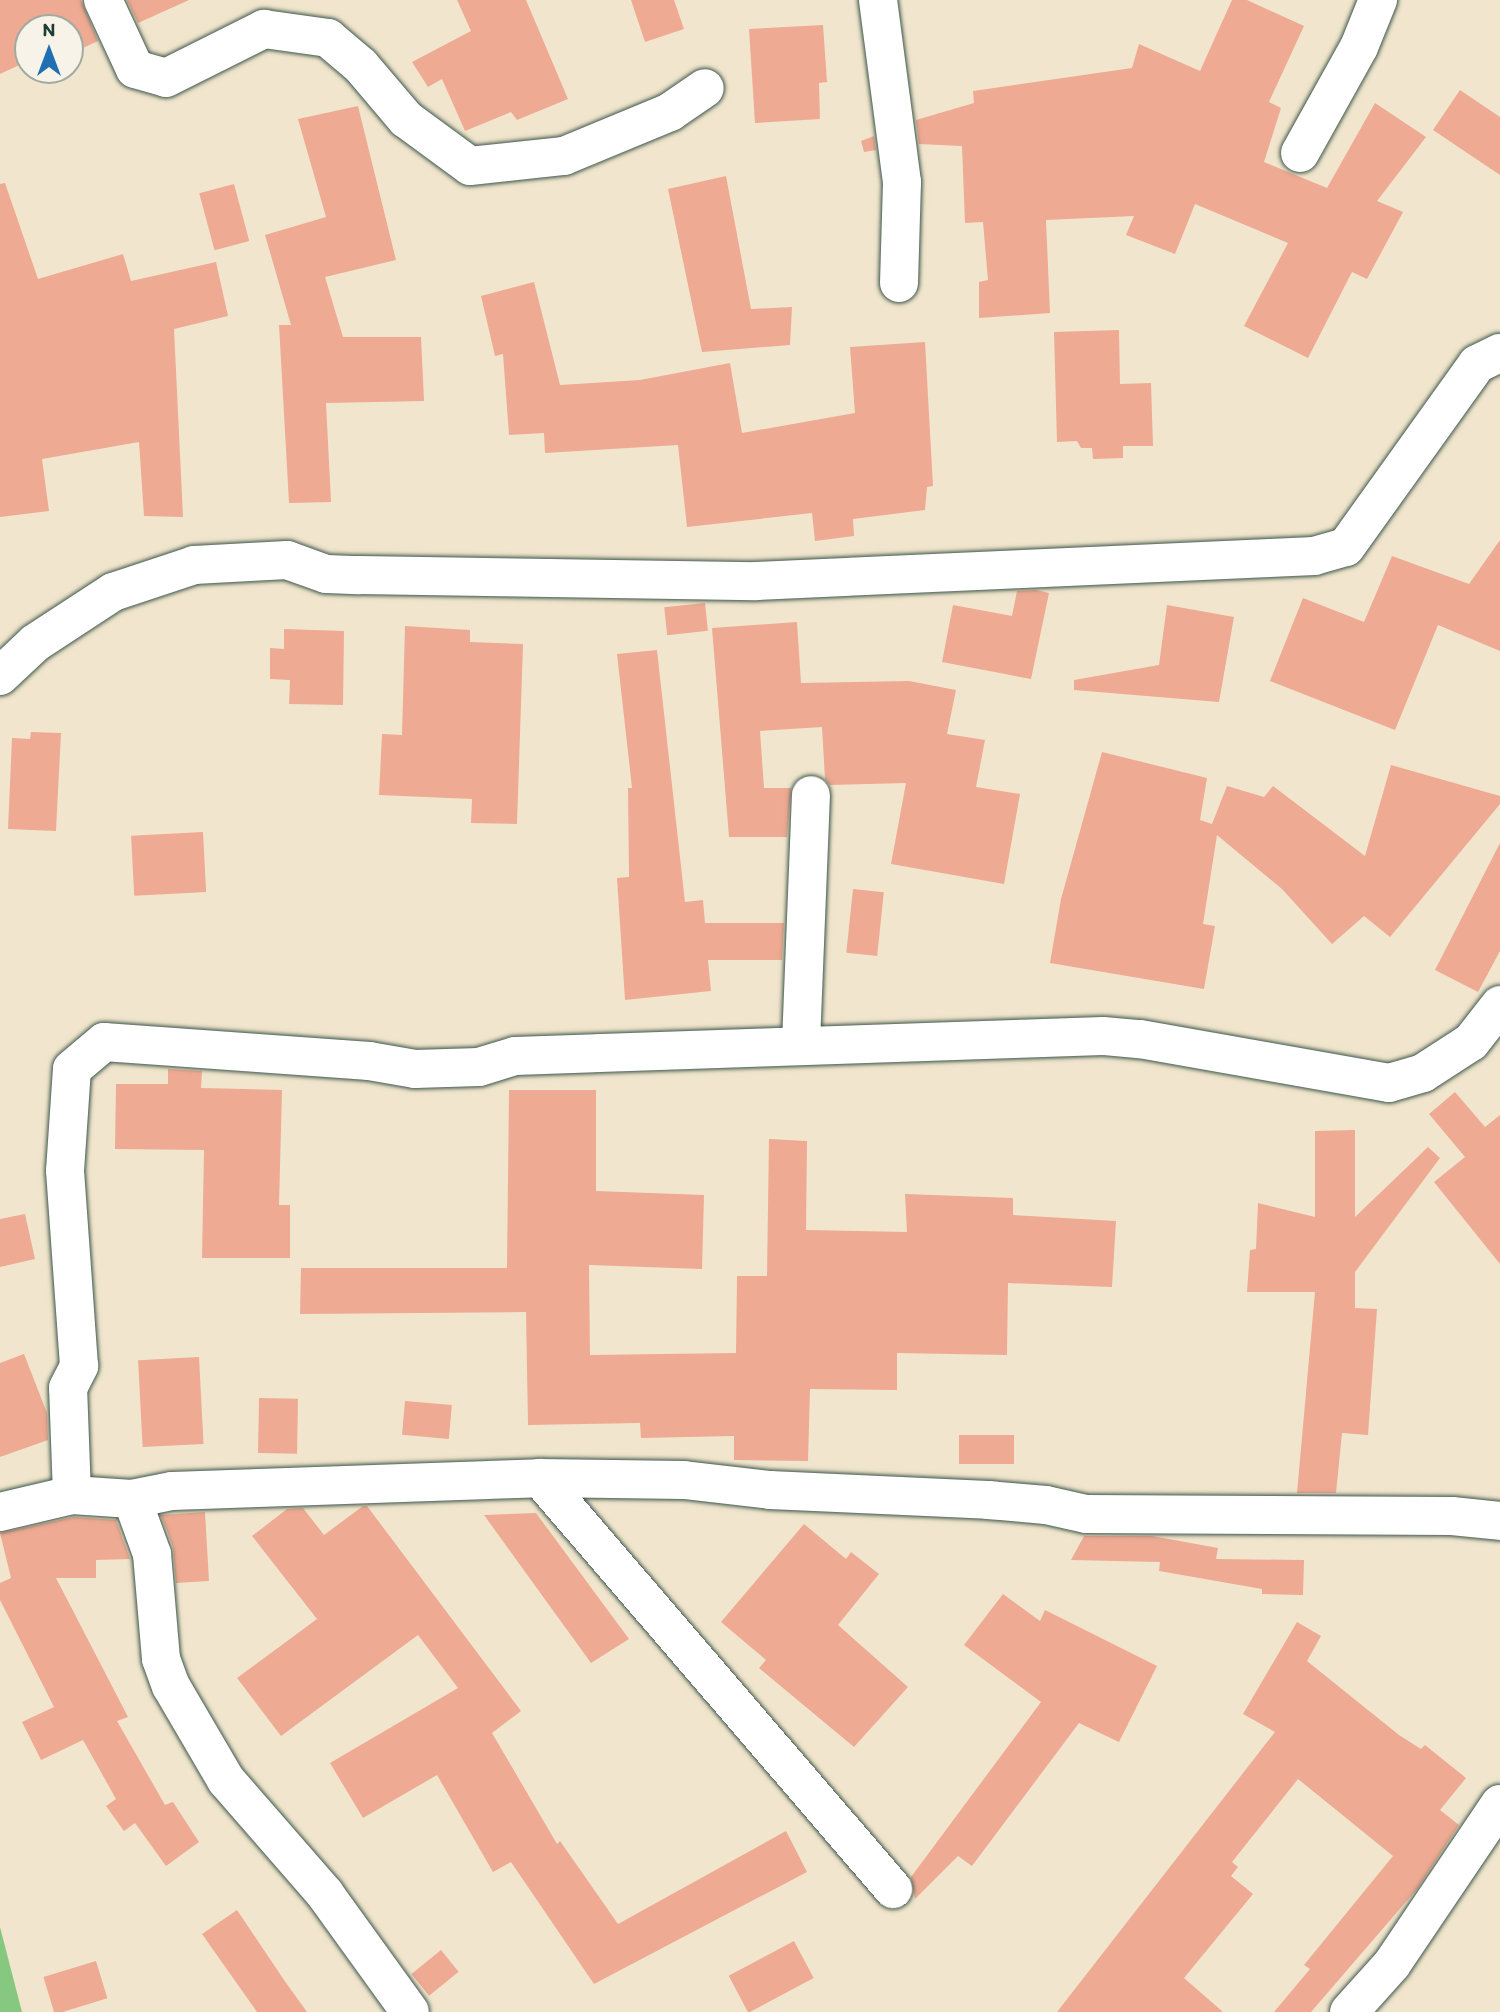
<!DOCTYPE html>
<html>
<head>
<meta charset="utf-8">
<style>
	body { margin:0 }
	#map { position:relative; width:1500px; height:2012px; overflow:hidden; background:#f1e6cd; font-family:Itim,sans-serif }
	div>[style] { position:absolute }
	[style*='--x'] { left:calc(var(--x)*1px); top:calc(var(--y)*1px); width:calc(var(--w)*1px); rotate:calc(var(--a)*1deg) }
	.green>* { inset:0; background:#87c881 }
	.building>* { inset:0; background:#eeaa93; transform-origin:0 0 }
	.roads { filter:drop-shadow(0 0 2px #3e564b) drop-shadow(0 0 2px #3e564b) }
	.minor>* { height:38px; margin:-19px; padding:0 19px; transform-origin:19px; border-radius:19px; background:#fff }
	span { translate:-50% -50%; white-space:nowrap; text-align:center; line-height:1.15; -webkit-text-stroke:7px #f7f3e8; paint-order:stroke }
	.north { position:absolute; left:14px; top:14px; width:70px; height:70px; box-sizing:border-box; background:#f7f3e8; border:2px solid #a1aaa0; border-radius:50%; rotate:0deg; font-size:19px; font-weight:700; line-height:28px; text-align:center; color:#1f3d34 }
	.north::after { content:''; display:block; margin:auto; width:24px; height:32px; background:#1f6fb2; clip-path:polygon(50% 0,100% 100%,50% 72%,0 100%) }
</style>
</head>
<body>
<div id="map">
	<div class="green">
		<i style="clip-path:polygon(0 1927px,22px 2012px,0 2012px)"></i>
	</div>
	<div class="building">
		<i style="clip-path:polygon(0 0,81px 0,98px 41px,70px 54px,70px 28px,28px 28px,28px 61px,0 74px)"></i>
		<i style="clip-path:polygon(127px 0,189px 0,138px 23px)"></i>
		<i style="clip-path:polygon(457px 0,526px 0,568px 99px,517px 120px,511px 112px,465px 131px,442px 79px,428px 87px,412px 62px,471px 31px)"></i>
		<i style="clip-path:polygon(631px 0,674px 0,684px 29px,645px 42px)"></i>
		<i style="clip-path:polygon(1232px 0,1247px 0,1304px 26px,1269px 102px,1281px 108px,1264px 162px,1327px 188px,1375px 103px,1426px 137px,1377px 201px,1403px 212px,1367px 279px,1352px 272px,1308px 358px,1244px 326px,1288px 243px,1195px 204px,1175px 254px,1126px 235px,1134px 216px,1046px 220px,1050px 313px,979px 318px,979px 282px,988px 280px,983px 222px,965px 223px,962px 146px,919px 144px,916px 120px,974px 103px,973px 91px,1132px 68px,1139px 44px,1200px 71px)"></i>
		<i style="clip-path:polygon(823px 25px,827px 82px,819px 83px,820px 119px,755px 123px,749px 29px)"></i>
		<i style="clip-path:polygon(1460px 90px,1500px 117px,1500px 175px,1433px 130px)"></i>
		<i style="clip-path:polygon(358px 106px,396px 260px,325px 277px,343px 337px,421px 337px,424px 401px,326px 403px,331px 502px,289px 503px,279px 325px,291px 325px,265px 235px,326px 217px,298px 119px)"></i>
		<i style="clip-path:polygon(874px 136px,876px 150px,864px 152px,861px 141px)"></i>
		<i style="clip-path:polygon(726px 176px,751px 309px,792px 307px,790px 345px,702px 352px,668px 189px)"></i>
		<i style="clip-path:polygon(5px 183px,38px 279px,123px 254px,131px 281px,216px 262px,228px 316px,174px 329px,183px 517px,144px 516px,139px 442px,42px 459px,49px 511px,0 517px,0 184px)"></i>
		<i style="left:234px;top:184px;width:59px;height:36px;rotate:75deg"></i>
		<i style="clip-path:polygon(534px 282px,560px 385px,640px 380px,730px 363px,742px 433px,855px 413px,850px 347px,925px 342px,933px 486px,927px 487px,925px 510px,853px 519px,854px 536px,815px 541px,812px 513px,687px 527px,678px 445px,545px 453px,544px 433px,509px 435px,503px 354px,495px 356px,481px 296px)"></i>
		<i style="clip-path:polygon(1119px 330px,1120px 384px,1151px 383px,1153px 446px,1123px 446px,1123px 458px,1093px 459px,1092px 448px,1081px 448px,1077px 441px,1057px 442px,1054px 332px)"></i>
		<i style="clip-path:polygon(1500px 540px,1500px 651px,1438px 625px,1395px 730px,1270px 681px,1303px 598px,1364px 622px,1392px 556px,1469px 584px)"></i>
		<i style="clip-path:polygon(1036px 590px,1049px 593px,1031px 679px,942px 662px,953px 605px,1012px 616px,1017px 591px)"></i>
		<i style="left:705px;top:603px;width:28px;height:41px;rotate:84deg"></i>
		<i style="clip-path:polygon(1167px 605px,1234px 617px,1219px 702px,1074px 690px,1074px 680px,1159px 665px)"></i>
		<i style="clip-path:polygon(797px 622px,801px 683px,909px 681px,956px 690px,947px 734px,985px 740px,976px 787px,1020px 794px,1004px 884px,891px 864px,906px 783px,830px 785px,825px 779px,822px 727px,760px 731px,764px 788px,791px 788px,787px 837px,729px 837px,712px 628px)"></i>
		<i style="clip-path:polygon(405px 626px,470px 630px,470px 642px,523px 644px,517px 824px,471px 823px,472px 799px,379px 795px,382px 734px,402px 735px)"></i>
		<i style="clip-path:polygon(284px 629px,344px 631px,343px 705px,289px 704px,290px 680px,270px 679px,270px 648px,284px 649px)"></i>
		<i style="clip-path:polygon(657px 650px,685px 902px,703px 900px,705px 923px,784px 923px,782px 960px,708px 960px,711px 991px,625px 1000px,617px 878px,629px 877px,628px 788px,632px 788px,617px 654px)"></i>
		<i style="clip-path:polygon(31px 732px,61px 733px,56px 831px,8px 829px,12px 738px,30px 739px)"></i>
		<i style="clip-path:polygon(1102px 752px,1207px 778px,1200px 820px,1212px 824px,1227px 786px,1264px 797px,1273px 786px,1365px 856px,1391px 765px,1500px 796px,1500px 804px,1390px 937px,1364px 916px,1332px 944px,1282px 889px,1217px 835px,1203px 924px,1215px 926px,1204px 989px,1050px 963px,1061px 899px)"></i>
		<i style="left:203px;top:832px;width:60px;height:72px;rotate:87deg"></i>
		<i style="clip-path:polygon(1500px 843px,1500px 951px,1478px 992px,1435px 970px)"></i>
		<i style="left:853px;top:889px;width:31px;height:64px;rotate:6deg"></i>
		<i style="clip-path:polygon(168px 1069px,202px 1071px,201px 1088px,282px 1090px,279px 1205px,290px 1205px,290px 1258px,202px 1258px,204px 1150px,115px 1149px,116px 1084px,168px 1084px)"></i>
		<i style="clip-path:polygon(509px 1090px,596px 1090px,596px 1191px,704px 1195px,702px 1269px,589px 1265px,590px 1355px,736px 1353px,737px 1276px,767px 1276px,769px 1139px,807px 1141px,806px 1230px,907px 1232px,905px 1194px,1013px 1198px,1013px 1215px,1116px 1221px,1112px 1287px,1008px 1283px,1007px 1355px,897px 1353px,897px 1390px,810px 1389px,808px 1461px,734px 1460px,734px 1436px,641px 1438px,640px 1423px,528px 1425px,526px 1312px,300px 1314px,301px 1268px,507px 1268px)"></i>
		<i style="clip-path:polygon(1455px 1092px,1485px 1127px,1500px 1115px,1500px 1264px,1434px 1182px,1465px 1157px,1429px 1114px)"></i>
		<i style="clip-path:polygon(1355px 1130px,1355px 1217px,1428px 1147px,1440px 1158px,1355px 1272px,1355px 1308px,1377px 1309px,1368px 1435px,1342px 1433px,1336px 1493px,1297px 1493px,1315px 1292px,1247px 1292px,1250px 1250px,1256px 1249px,1258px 1203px,1315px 1217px,1315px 1131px)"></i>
		<i style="clip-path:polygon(25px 1214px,35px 1259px,0 1267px,0 1219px)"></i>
		<i style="clip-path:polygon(24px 1354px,47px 1413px,48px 1440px,0 1457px,0 1363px)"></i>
		<i style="left:199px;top:1357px;width:87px;height:61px;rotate:87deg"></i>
		<i style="left:259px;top:1398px;width:39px;height:55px;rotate:1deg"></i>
		<i style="left:405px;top:1401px;width:47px;height:34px;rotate:5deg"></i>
		<i style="left:959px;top:1435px;width:55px;height:29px"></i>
		<i style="clip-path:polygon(363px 1506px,367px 1506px,521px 1711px,492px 1733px,557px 1844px,560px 1841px,618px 1924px,786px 1831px,807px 1872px,594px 1984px,511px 1862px,493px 1872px,437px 1775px,363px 1818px,330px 1763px,458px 1688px,418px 1635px,281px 1736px,237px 1678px,317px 1619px,252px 1536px,287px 1509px,303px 1508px,324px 1535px)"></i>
		<i style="clip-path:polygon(205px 1512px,209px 1581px,176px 1583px,173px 1547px,161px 1515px)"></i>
		<i style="clip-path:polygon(536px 1513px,629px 1639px,591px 1663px,484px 1515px)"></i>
		<i style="clip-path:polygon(74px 1517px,116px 1520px,130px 1559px,96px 1560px,96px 1578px,56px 1578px,128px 1717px,117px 1721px,165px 1805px,173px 1802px,199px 1842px,166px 1866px,135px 1823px,124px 1831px,106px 1806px,116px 1799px,83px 1740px,41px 1760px,22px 1722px,54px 1707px,0 1600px,0 1583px,11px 1578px,0 1533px)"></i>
		<i style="clip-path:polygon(804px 1524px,846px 1559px,851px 1552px,879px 1574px,838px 1625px,908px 1687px,854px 1747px,759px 1668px,766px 1660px,721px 1622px)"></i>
		<i style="clip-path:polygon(1084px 1536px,1152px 1536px,1218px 1548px,1216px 1559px,1304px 1560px,1303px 1595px,1262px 1594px,1262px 1589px,1159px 1571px,1160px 1562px,1071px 1560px)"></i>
		<i style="clip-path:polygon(1003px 1594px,1040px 1621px,1045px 1610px,1157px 1666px,1119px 1742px,1079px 1723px,972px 1866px,958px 1856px,915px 1899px,911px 1877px,1041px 1702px,964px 1645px)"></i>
		<i style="clip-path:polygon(1297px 1622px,1321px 1636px,1307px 1661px,1399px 1735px,1421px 1749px,1425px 1745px,1466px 1778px,1440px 1810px,1459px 1825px,1417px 1889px,1311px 2012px,1274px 2012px,1310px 1969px,1304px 1965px,1393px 1856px,1298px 1779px,1232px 1862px,1238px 1867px,1231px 1876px,1253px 1894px,1184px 1978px,1223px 2012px,1057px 2012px,1275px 1732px,1243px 1714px)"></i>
		<i style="clip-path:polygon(237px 1910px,284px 1980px,307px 2012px,257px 2012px,202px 1934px)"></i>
		<i style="left:794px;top:1941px;width:42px;height:74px;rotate:62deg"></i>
		<i style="left:441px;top:1950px;width:28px;height:38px;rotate:51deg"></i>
		<i style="left:96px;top:1961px;width:39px;height:55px;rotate:73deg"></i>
	</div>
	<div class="roads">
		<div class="minor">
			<i style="--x:103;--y:0;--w:76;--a:65.1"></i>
			<i style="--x:135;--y:69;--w:32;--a:16"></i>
			<i style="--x:166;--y:78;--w:110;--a:-26.6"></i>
			<i style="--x:264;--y:29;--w:65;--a:8"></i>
			<i style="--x:328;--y:38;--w:43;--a:40.3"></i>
			<i style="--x:361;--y:66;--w:70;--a:49.7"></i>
			<i style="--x:406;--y:119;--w:79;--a:36.3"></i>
			<i style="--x:470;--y:166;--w:95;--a:-6.1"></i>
			<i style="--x:564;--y:156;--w:115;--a:-22.5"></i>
			<i style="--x:670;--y:112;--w:42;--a:-34.4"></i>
			<i style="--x:878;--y:0;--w:184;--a:82.5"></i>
			<i style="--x:902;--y:182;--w:101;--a:91.7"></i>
			<i style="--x:1300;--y:153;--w:121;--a:-60.9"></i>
			<i style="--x:1359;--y:47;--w:51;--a:-68"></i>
			<i style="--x:0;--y:676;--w:48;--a:-43.3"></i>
			<i style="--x:35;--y:643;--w:93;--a:-33.2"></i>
			<i style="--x:113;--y:592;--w:85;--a:-18.4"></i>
			<i style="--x:194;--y:565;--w:93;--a:-3.1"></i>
			<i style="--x:287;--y:560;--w:41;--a:19.7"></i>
			<i style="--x:326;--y:574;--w:33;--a:2"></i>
			<i style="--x:359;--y:575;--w:397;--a:0.9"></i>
			<i style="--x:756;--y:581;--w:559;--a:-2.57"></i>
			<i style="--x:1314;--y:556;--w:33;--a:-16"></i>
			<i style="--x:1346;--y:547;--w:225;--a:-54.4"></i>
			<i style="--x:1477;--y:364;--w:25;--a:-26"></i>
			<i style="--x:801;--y:1043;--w:248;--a:-87.7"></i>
			<i style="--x:540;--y:1478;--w:542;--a:49.34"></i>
			<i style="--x:72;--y:1495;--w:107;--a:-92.1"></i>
			<i style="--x:68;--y:1388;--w:25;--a:-63"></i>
			<i style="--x:79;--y:1366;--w:196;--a:-94.1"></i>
			<i style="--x:65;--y:1171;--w:102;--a:-86.1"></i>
			<i style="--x:72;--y:1069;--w:42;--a:-40.2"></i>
			<i style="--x:104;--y:1042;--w:266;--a:4.1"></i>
			<i style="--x:369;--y:1061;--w:47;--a:9.9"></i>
			<i style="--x:415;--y:1069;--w:64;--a:-1.8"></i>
			<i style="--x:479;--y:1067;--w:38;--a:-17"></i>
			<i style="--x:515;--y:1056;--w:588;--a:-1.95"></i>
			<i style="--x:1103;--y:1036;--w:37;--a:5"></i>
			<i style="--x:1140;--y:1039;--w:253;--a:10"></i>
			<i style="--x:1389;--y:1083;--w:35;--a:-16"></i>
			<i style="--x:1423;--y:1073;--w:57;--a:-32.9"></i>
			<i style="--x:1471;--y:1042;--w:47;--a:-51.9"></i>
			<i style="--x:132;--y:1499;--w:59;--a:70"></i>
			<i style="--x:152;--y:1554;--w:105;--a:85.1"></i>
			<i style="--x:161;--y:1659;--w:29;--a:70"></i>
			<i style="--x:171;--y:1686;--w:109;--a:59.7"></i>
			<i style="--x:226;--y:1780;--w:151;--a:49"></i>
			<i style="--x:325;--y:1894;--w:145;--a:54.2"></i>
			<i style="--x:0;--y:1512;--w:74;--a:-13.3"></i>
			<i style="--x:72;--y:1495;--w:60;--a:3.8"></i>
			<i style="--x:132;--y:1499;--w:41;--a:-11.3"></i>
			<i style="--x:172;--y:1491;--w:368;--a:-2"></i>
			<i style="--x:540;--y:1478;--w:144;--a:0.8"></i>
			<i style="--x:684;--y:1480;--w:87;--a:6.6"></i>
			<i style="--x:770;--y:1490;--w:218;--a:2.6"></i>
			<i style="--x:988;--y:1500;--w:58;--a:4.9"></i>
			<i style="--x:1046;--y:1505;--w:41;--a:12.7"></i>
			<i style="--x:1086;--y:1514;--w:366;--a:0.3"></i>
			<i style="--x:1452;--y:1516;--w:48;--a:5.9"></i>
			<i style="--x:1349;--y:2012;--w:64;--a:-48.1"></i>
			<i style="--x:1392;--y:1964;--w:193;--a:-56"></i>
		</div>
	</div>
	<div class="north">N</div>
</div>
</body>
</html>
